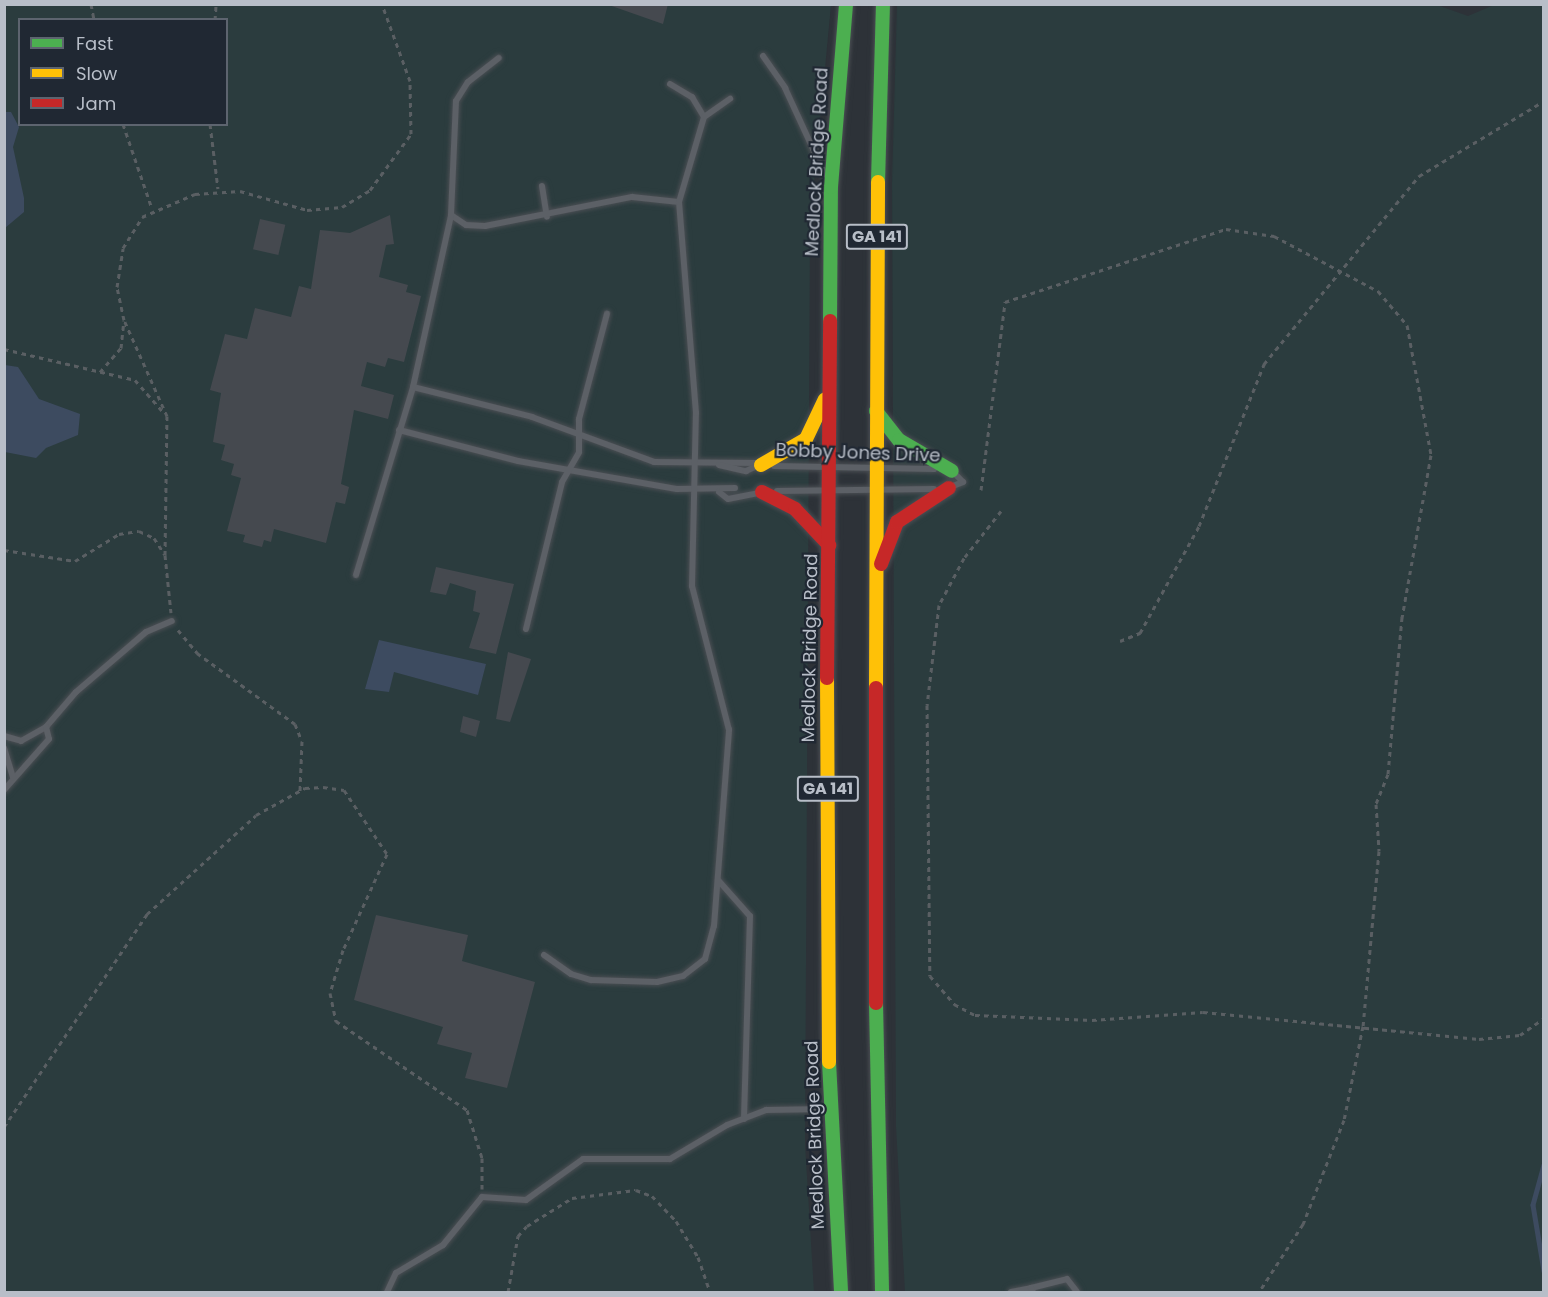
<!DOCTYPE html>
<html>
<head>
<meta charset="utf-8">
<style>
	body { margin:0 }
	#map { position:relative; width:1548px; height:1297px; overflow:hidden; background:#2d3238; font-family:Poppins,sans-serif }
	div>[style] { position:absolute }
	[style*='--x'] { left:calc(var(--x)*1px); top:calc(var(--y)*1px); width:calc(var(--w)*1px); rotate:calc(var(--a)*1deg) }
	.green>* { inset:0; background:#2b3c3e }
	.water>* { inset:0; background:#3d4b60 }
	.stream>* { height:4.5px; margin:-2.25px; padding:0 2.25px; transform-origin:2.25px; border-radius:2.25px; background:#3d4b60 }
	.building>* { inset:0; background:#45494f; transform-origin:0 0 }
	.path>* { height:3px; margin-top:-1.5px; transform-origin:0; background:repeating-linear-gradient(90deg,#5a5f63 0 4.5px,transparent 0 9px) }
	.roads { filter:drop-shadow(0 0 2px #4a4e53) drop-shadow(0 0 2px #4a4e53) }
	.lane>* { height:6px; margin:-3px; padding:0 3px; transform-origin:3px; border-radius:3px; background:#5c6066 }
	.fast>* { height:14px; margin:-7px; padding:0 7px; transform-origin:7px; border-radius:7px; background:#4caf50 }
	.slow>* { height:14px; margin:-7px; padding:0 7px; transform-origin:7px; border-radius:7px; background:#ffc107 }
	.jam>* { height:14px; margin:-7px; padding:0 7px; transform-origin:7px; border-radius:7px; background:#c62828 }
	span { translate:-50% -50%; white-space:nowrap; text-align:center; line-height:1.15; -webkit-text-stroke:4.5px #202833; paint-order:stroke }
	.shield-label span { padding:2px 4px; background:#202833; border:2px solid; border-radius:4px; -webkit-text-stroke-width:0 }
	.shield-label { font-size:16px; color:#b8bec8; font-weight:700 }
	.street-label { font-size:18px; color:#b8bec8 }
	.frame { position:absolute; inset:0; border:6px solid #b8bec8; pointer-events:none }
	.legend { position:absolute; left:18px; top:18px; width:210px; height:108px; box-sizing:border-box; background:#202833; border:2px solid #5d646f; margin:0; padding:8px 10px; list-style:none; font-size:18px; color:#b8bec8 }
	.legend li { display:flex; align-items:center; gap:12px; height:30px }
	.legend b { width:30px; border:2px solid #5d646f }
</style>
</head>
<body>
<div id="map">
	<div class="green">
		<i style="clip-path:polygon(1434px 4px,1468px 16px,1494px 5px,1543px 5px,1543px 1292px,905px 1292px,896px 1126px,892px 183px,897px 5px)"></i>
		<i style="clip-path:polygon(evenodd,5px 5px,831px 5px,810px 224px,805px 1144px,814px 1292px,5px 1292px,5px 5px,20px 20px,226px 20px,226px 124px,20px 124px,20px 20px)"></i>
	</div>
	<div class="water">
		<i style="clip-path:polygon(5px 112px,11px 112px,19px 127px,13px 147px,24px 198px,24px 212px,5px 228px)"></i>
		<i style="clip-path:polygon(5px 365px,18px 367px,39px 399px,80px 414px,78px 435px,46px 448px,36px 458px,5px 452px)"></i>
		<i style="clip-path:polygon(379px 640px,486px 664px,478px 695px,394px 672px,389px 692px,365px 689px)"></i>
	</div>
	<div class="stream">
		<i style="--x:1544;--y:1165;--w:41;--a:105.4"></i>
		<i style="--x:1533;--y:1205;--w:67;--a:80.5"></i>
	</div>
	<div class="building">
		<i style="clip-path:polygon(606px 4px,668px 4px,663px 24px)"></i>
		<i style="clip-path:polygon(390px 215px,394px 244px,386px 245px,379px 277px,408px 285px,406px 292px,421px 296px,404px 362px,388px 358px,385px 367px,367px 362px,361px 386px,394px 395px,388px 419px,354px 410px,341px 484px,349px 487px,345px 504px,336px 502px,326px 543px,274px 529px,271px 542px,264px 540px,262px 547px,243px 542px,245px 535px,227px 531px,241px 478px,231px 475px,234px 464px,221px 460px,225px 445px,213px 442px,221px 393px,210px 390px,225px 334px,247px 339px,255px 308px,291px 317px,299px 286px,311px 289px,320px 230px,350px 233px)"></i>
		<i style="left:260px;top:219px;width:26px;height:31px;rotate:13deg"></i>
		<i style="clip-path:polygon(436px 567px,514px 584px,496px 654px,469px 648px,480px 613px,473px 611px,476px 591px,450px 583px,446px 595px,430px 592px)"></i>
		<i style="clip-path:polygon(508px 652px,531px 659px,510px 722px,496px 719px)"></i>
		<i style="clip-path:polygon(463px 716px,480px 721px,476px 737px,460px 732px)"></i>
		<i style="clip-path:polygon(376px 915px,468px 935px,462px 961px,535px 982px,507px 1088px,465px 1078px,472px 1053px,437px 1044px,443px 1027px,354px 1000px)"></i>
	</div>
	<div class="path">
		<i style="--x:91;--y:4;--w:16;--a:79"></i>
		<i style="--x:215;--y:20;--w:16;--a:-86"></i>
		<i style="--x:123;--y:124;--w:87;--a:71.1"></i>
		<i style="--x:210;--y:124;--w:65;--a:83"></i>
		<i style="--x:4;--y:349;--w:135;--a:13.3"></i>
		<i style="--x:135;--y:380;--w:44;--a:48.7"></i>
		<i style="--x:100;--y:372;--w:32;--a:-49"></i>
		<i style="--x:121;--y:348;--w:27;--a:-84"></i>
		<i style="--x:981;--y:490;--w:190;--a:-82.7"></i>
		<i style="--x:1005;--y:302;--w:233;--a:-18.3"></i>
		<i style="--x:1226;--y:229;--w:49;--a:8.3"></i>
		<i style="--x:1274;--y:236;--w:118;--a:27.9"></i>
		<i style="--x:1378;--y:291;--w:45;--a:49.5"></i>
		<i style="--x:1407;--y:325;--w:132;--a:79.5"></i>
		<i style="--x:1431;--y:455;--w:165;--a:100.1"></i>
		<i style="--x:1402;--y:617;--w:158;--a:95.1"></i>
		<i style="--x:1388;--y:774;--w:32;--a:112"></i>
		<i style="--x:1376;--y:804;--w:47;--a:86.3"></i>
		<i style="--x:1379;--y:851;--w:176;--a:95.2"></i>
		<i style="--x:1363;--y:1026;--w:96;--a:101.4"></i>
		<i style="--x:1344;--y:1120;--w:112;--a:111.5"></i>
		<i style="--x:1303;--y:1224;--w:81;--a:122.9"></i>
		<i style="--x:1001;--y:511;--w:60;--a:128.2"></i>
		<i style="--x:964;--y:558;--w:53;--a:118"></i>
		<i style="--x:939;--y:605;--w:101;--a:96.8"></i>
		<i style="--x:927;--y:705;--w:271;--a:89.4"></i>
		<i style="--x:930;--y:976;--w:37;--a:49"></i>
		<i style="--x:954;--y:1004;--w:24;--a:28"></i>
		<i style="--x:975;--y:1015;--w:117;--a:2.4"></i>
		<i style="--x:1092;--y:1020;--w:111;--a:-4.1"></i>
		<i style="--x:1203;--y:1012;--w:277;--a:5.6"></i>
		<i style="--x:1479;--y:1039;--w:41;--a:-5.6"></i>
		<i style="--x:1520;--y:1035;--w:29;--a:-35"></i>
		<i style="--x:4;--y:550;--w:72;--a:8.8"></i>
		<i style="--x:75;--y:561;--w:52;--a:-31.5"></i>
		<i style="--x:119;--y:534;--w:20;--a:-9"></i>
		<i style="--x:139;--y:531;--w:17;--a:25"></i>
		<i style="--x:154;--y:538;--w:20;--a:57"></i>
		<i style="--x:165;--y:555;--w:58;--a:84.1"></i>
		<i style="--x:165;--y:555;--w:139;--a:-89.2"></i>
		<i style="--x:167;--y:416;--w:105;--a:-114.1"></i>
		<i style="--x:124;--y:320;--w:34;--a:-102"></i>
		<i style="--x:117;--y:287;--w:39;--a:-81"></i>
		<i style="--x:123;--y:248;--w:36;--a:-58"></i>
		<i style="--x:142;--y:217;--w:58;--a:-23.5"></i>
		<i style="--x:195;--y:194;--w:45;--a:-3.8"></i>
		<i style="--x:240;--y:191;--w:70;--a:15.8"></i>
		<i style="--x:307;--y:210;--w:35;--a:-5"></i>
		<i style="--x:342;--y:207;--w:33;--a:-31"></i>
		<i style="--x:370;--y:190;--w:69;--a:-53.8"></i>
		<i style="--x:411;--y:134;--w:53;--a:-91.1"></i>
		<i style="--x:410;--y:81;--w:82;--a:-110"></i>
		<i style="--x:178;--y:630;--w:30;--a:50"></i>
		<i style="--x:197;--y:653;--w:121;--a:35.9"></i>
		<i style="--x:295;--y:724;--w:18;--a:68"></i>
		<i style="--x:302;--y:741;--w:50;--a:92.3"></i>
		<i style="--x:1120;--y:641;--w:22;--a:-22"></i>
		<i style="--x:1140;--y:633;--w:122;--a:-61.1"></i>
		<i style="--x:1199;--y:526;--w:175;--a:-68.1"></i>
		<i style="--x:1264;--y:364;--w:244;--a:-50.5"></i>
		<i style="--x:1419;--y:176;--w:146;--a:-31"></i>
		<i style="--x:4;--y:1127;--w:257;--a:-56.1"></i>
		<i style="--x:147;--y:914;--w:147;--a:-42.2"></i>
		<i style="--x:256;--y:815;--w:56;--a:-28.9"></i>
		<i style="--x:305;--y:788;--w:18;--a:-3"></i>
		<i style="--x:323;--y:787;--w:21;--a:8"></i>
		<i style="--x:344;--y:790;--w:77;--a:56.1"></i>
		<i style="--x:387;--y:854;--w:106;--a:114.6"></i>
		<i style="--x:343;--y:950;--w:45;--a:106.8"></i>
		<i style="--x:330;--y:993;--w:29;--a:78"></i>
		<i style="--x:336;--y:1021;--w:158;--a:34.2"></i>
		<i style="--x:467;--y:1110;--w:50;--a:72.6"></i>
		<i style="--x:482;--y:1158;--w:31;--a:90"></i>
		<i style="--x:508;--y:1292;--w:57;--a:-79.9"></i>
		<i style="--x:518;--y:1236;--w:13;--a:-48"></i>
		<i style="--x:527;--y:1226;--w:53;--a:-31.9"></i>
		<i style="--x:572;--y:1198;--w:64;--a:-7.1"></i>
		<i style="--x:636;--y:1190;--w:17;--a:21"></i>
		<i style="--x:652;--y:1196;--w:35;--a:46"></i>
		<i style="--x:676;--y:1221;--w:42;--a:58.6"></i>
		<i style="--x:698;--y:1257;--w:37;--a:71"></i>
	</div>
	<div class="roads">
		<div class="lane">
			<i style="--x:763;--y:56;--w:39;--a:55"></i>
			<i style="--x:785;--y:88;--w:96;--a:65.3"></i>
			<i style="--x:670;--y:84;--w:26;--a:31"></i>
			<i style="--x:692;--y:97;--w:23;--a:59"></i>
			<i style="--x:542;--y:186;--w:31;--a:81"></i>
			<i style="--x:451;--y:215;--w:18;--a:34"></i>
			<i style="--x:466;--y:225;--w:19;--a:3"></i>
			<i style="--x:485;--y:226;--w:150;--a:-11.2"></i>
			<i style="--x:632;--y:197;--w:47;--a:6.1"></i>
			<i style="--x:413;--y:387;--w:123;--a:14.1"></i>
			<i style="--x:532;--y:417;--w:130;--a:20.2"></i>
			<i style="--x:654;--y:462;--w:104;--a:0.6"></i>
			<i style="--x:399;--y:430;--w:123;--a:14.6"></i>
			<i style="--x:518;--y:461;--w:161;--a:10"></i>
			<i style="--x:677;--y:489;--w:58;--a:-1"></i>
			<i style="--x:719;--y:465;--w:28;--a:13"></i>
			<i style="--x:746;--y:471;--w:12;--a:-24"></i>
			<i style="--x:774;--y:466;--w:160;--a:1.1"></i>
			<i style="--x:953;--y:486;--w:11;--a:-22"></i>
			<i style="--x:963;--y:482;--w:11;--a:-135"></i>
			<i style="--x:777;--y:491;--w:157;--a:-0.7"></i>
			<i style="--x:719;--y:492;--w:11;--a:38"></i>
			<i style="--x:728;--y:499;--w:32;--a:-11"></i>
			<i style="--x:356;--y:575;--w:196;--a:-73.1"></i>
			<i style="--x:413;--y:387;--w:176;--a:-77.5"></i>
			<i style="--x:451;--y:215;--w:114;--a:-87.5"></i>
			<i style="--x:456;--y:101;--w:22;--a:-58"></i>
			<i style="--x:468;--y:82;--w:39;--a:-38"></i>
			<i style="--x:526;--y:629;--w:151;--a:-76.2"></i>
			<i style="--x:562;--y:482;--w:34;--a:-60"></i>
			<i style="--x:579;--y:452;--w:33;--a:-90"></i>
			<i style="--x:579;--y:419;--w:109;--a:-75.1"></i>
			<i style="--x:46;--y:727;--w:46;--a:-49.4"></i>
			<i style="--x:76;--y:692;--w:92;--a:-40.6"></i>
			<i style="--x:146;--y:632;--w:28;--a:-23"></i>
			<i style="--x:4;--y:736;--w:18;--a:16"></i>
			<i style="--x:21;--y:741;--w:29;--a:-29"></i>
			<i style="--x:46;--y:727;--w:12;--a:76"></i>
			<i style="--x:49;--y:739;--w:68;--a:131.4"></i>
			<i style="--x:4;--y:748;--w:31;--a:73"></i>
			<i style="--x:718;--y:880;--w:48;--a:48.4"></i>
			<i style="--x:750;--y:916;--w:203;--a:91.7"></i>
			<i style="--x:544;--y:955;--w:33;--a:35"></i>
			<i style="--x:571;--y:974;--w:21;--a:17"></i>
			<i style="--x:591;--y:980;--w:66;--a:1.7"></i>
			<i style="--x:657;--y:982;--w:27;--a:-13"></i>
			<i style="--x:683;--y:976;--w:28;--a:-38"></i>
			<i style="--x:705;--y:959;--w:34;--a:-75"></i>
			<i style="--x:714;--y:926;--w:197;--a:-85.6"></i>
			<i style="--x:729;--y:730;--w:149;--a:-104.4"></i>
			<i style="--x:692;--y:586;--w:173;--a:-88.7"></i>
			<i style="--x:696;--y:413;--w:212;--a:-94.6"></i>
			<i style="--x:679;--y:202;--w:89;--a:-73.6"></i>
			<i style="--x:704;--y:117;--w:32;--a:-35"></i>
			<i style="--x:1031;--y:1288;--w:37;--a:-14"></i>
			<i style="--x:1067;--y:1279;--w:16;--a:52"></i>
			<i style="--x:387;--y:1292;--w:21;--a:-65"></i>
			<i style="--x:396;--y:1273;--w:55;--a:-30.8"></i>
			<i style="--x:443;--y:1245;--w:62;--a:-50.9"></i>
			<i style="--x:482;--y:1197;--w:44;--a:3.9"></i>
			<i style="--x:526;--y:1200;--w:70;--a:-35.7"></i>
			<i style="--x:583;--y:1159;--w:87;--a:0"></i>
			<i style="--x:670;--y:1159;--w:66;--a:-30.8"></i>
			<i style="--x:727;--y:1125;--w:42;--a:-21"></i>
			<i style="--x:766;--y:1110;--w:60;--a:-1"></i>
			<i style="--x:1011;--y:1292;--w:20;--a:-11"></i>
			<i style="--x:1031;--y:1288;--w:4;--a:63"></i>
		</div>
		<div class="fast">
			<i style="--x:878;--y:182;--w:178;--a:-88.4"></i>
			<i style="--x:830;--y:321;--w:134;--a:-89.6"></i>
			<i style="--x:831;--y:187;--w:184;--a:-85.3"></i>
			<i style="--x:876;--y:411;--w:37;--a:52"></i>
			<i style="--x:899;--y:440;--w:61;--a:30.3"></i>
			<i style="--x:876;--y:1003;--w:289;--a:88.8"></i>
			<i style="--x:829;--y:1062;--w:230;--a:87"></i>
		</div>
		<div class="slow">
			<i style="--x:761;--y:465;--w:52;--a:-30"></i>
			<i style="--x:806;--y:439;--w:44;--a:-64.6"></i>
			<i style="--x:827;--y:678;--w:384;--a:89.7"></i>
			<i style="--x:876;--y:688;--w:506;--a:-89.77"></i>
		</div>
		<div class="jam">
			<i style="--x:762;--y:492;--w:37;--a:27"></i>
			<i style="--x:795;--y:509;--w:50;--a:46.6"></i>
			<i style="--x:881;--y:564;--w:45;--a:-69.1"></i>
			<i style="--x:897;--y:522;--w:62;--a:-33.2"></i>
			<i style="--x:827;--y:678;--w:357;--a:-89.5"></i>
			<i style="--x:876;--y:688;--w:315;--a:90"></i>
		</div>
	</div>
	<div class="shield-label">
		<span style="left:877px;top:237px">GA 141</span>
		<span style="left:828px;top:789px">GA 141</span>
	</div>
	<div class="street-label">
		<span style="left:817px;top:162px;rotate:-87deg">Medlock Bridge Road</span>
		<span style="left:858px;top:453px;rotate:2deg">Bobby Jones Drive</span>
		<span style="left:810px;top:648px;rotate:-89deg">Medlock Bridge Road</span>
		<span style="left:815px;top:1135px;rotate:-92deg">Medlock Bridge Road</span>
	</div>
	<div class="frame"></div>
	<ul class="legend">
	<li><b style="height:8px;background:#4caf50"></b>Fast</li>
	<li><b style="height:8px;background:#ffc107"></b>Slow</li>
	<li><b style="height:8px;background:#c62828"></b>Jam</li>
	</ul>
</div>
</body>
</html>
